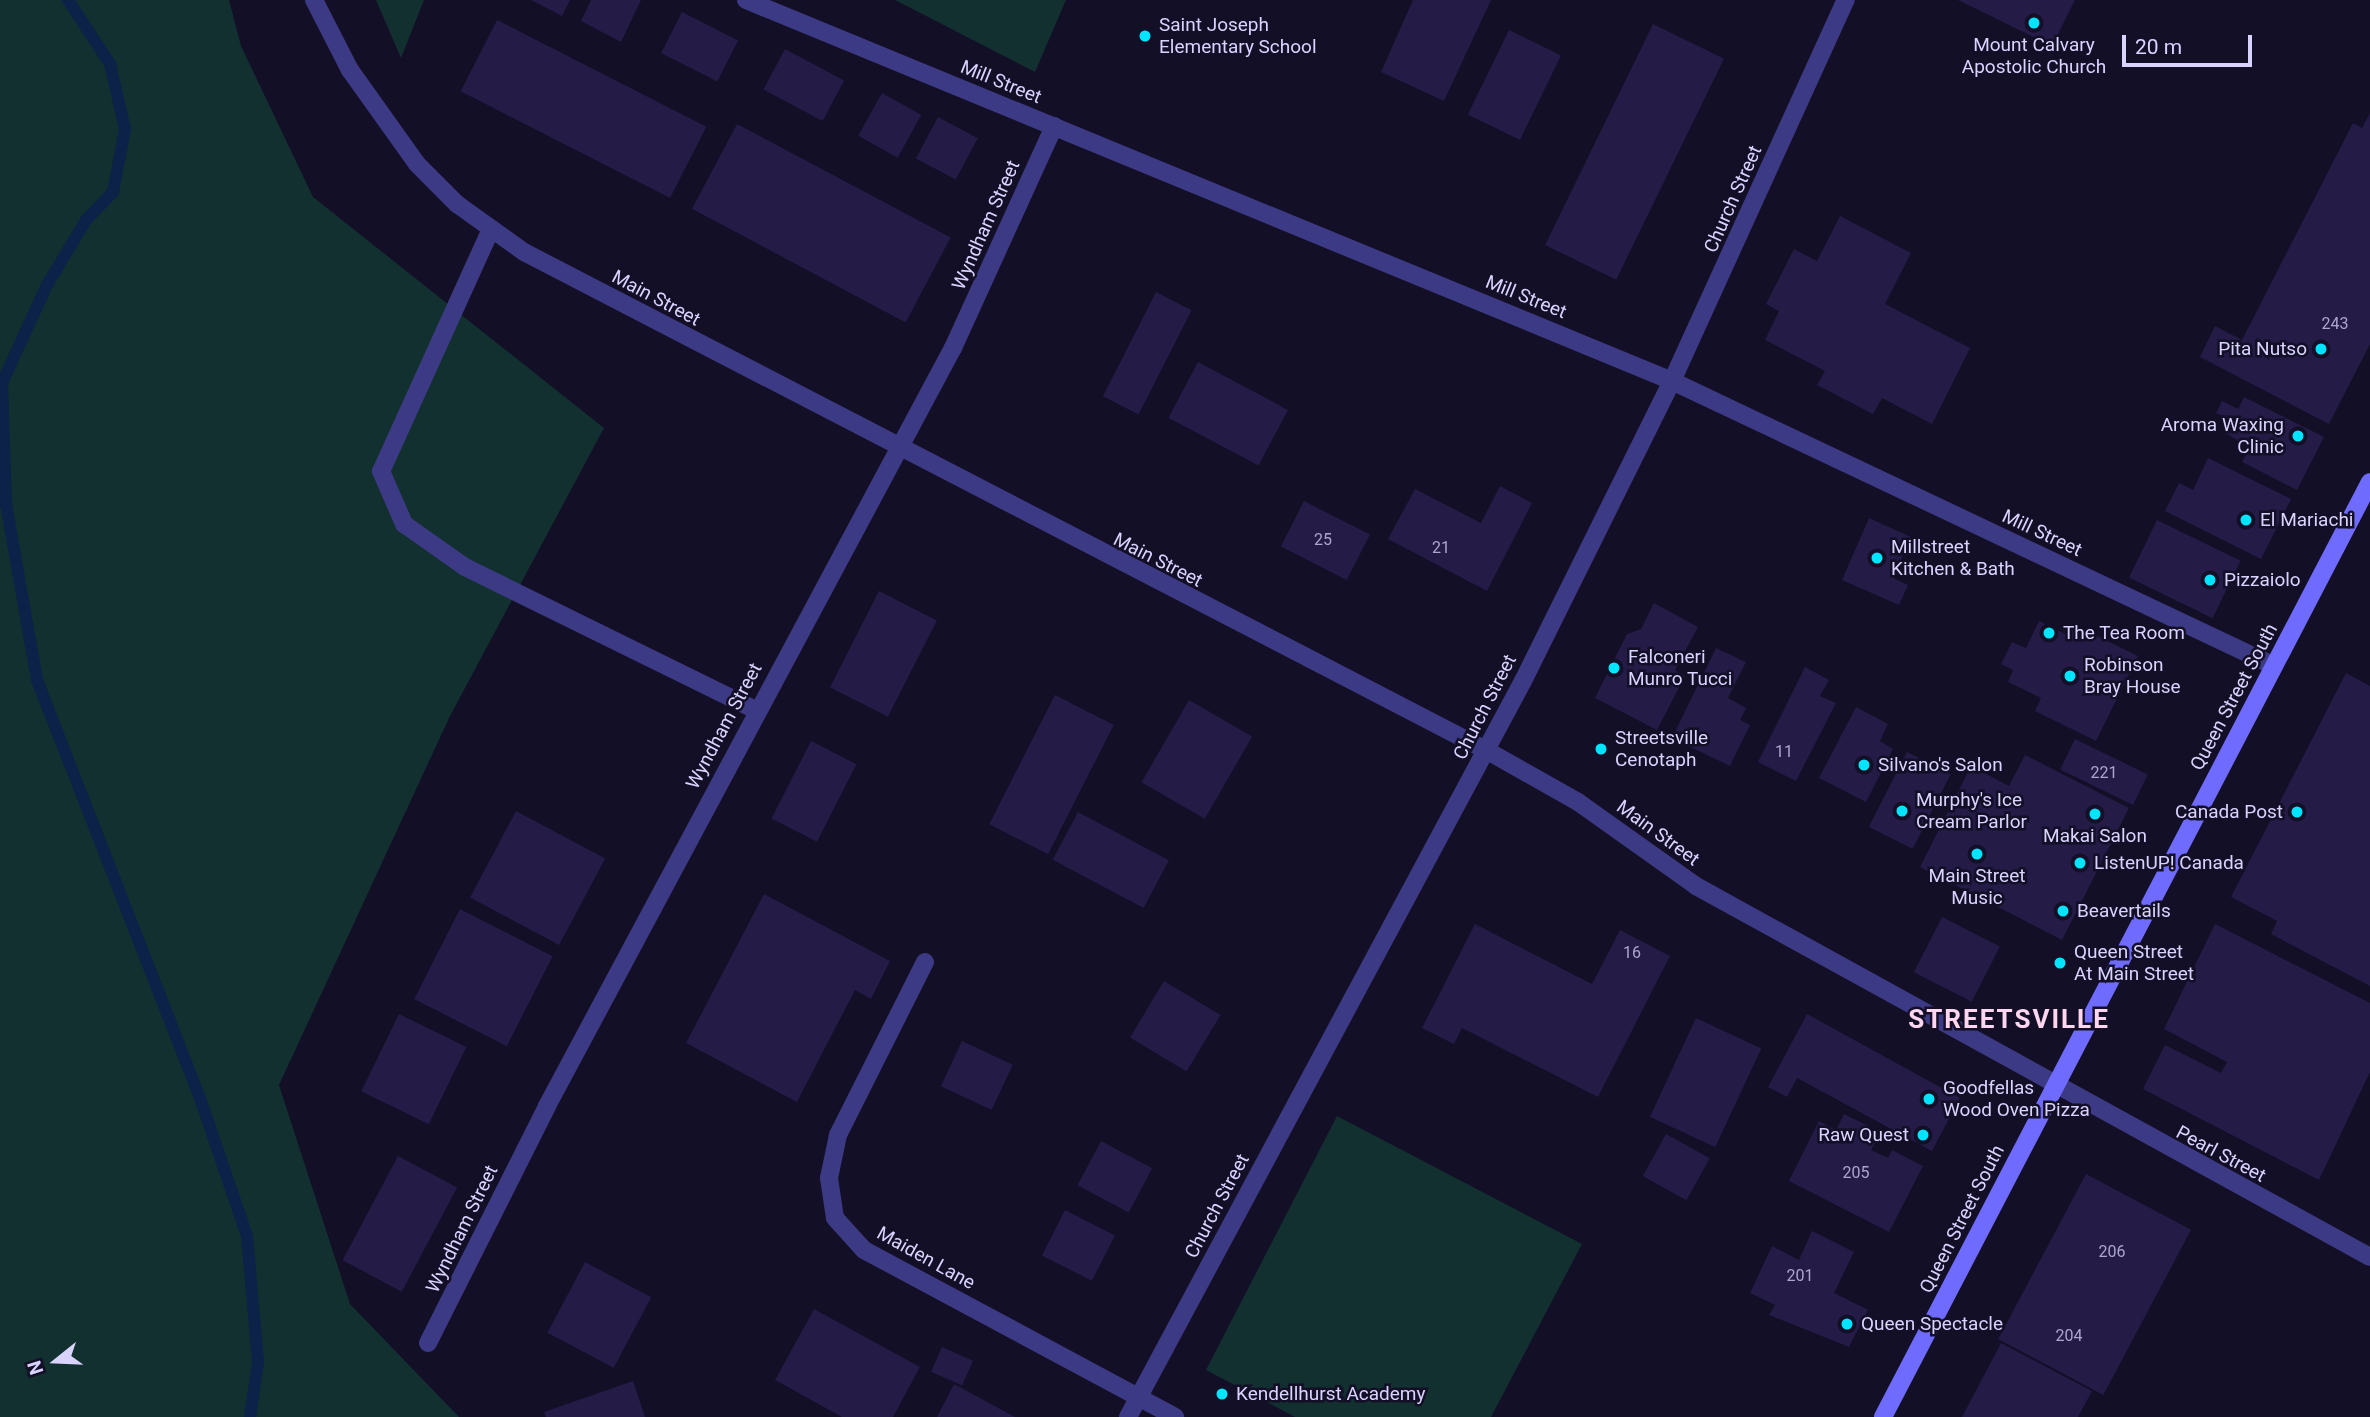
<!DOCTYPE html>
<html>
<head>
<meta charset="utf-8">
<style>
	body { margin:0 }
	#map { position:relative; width:2370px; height:1417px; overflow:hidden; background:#130f26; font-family:Roboto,sans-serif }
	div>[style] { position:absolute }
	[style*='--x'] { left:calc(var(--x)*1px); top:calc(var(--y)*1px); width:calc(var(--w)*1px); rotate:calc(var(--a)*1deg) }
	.green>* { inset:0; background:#12302f }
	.stream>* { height:12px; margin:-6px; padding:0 6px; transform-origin:6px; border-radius:6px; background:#0c2248 }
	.building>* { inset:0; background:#241b47; transform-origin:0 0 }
	.minor>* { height:18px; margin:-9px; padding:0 9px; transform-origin:9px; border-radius:9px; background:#3d3a85 }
	.tertiary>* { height:18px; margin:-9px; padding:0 9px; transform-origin:9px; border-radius:9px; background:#3d3a85 }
	.secondary>* { height:18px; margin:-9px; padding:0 9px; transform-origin:9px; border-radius:9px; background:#6f6bff }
	.dots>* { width:19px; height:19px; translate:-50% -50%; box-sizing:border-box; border:4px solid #130f26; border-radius:50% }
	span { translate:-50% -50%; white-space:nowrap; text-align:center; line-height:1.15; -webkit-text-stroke:5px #130f26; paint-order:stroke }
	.number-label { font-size:16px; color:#aca6d1 }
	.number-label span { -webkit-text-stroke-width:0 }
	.poi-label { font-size:19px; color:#d9d4ff }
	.left { translate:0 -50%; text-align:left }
	.right { translate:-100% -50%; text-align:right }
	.street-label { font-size:19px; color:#d9d4ff }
	.district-label { font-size:26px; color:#ffd6f0; font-weight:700; letter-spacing:2px }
	.north { position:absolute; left:21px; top:1326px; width:70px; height:70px; -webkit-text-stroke:5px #130f26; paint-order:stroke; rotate:252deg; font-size:19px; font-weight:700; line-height:28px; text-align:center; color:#d9d4ff }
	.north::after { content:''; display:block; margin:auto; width:24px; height:32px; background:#d9d4ff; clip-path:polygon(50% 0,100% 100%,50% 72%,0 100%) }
	.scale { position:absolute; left:2122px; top:35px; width:130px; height:32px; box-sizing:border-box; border:4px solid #d9d4ff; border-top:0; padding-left:9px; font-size:21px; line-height:24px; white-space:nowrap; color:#d9d4ff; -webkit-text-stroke:5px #130f26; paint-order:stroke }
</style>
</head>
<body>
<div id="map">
	<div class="green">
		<i style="clip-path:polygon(0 0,229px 0,241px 46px,313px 197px,604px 428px,450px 716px,279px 1085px,350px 1304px,459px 1417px,0 1417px)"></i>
		<i style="clip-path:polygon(376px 0,424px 0,401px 58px)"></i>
		<i style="clip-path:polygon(895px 0,1066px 0,1035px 72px)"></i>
		<i style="clip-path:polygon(1337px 1116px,1582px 1244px,1491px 1417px,1295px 1417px,1206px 1370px)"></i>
	</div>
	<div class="stream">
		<i style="--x:68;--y:0;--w:77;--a:56.7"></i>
		<i style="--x:110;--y:64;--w:67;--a:77"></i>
		<i style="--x:125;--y:129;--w:64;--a:100.8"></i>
		<i style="--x:113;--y:192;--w:39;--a:134"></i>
		<i style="--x:86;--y:220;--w:76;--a:121"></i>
		<i style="--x:47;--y:285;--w:108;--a:114.7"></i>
		<i style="--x:2;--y:383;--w:121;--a:88.1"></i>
		<i style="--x:6;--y:504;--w:179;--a:80"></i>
		<i style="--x:37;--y:680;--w:449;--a:68.7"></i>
		<i style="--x:200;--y:1098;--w:146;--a:71.2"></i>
		<i style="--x:247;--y:1236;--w:126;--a:85"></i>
		<i style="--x:258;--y:1362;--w:56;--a:98.3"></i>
	</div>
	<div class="building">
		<i style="clip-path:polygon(531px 0,570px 0,562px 16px)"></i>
		<i style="clip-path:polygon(591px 0,641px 0,621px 42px,581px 21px)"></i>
		<i style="clip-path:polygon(1413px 0,1491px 0,1444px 101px,1381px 72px)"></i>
		<i style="clip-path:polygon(1958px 0,2075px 0,2052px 46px)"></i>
		<i style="left:682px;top:12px;width:63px;height:46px;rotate:27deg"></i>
		<i style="left:497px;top:20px;width:235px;height:80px;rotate:27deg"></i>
		<i style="left:1653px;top:24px;width:79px;height:246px;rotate:26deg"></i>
		<i style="left:1509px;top:30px;width:58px;height:94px;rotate:26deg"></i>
		<i style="left:785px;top:49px;width:67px;height:46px;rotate:28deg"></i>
		<i style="left:882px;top:93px;width:45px;height:49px;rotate:29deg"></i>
		<i style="clip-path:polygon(2370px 113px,2370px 344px,2329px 424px,2200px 357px,2215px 326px,2242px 340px,2353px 123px,2362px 128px)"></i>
		<i style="left:938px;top:117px;width:45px;height:47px;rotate:28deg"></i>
		<i style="left:737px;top:124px;width:242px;height:96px;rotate:28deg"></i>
		<i style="clip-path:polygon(1840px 216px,1911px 253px,1885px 304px,1970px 348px,1932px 424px,1882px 398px,1873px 414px,1817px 385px,1825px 371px,1765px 340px,1779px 311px,1766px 304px,1794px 249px,1817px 261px)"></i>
		<i style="left:1156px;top:292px;width:40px;height:117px;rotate:27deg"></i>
		<i style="left:1198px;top:362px;width:102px;height:63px;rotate:28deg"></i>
		<i style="clip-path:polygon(2244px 397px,2324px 437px,2297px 490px,2242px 462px,2250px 447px,2223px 432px,2229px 419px,2216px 413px,2222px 401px,2238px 409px)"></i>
		<i style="clip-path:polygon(2208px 458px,2291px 499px,2261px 559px,2165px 511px,2179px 483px,2193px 490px)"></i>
		<i style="clip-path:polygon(1500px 486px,1532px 503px,1487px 591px,1388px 539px,1415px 489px,1481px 523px)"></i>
		<i style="left:1304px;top:501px;width:74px;height:51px;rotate:27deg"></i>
		<i style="clip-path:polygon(1869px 518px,1911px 537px,1893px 578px,1908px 585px,1899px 605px,1842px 580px)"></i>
		<i style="left:2157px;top:520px;width:93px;height:64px;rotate:26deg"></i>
		<i style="left:879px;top:591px;width:65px;height:108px;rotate:27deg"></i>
		<i style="clip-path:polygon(1654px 603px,1698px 627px,1675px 670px,1685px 676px,1657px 730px,1595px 698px,1627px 634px,1641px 629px)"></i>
		<i style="clip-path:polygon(2039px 621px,2067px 635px,2073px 624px,2138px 656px,2096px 741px,2035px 711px,2041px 698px,2008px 682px,2013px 670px,2001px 664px,2012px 642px,2026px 648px)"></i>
		<i style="clip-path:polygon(1716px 648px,1746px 662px,1728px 698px,1746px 708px,1740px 720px,1750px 725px,1730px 766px,1672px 738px)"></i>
		<i style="clip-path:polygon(1805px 667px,1829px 680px,1820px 696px,1836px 703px,1796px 781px,1758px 762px)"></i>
		<i style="clip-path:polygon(2346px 673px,2370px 686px,2370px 986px,2271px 934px,2277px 921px,2231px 897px)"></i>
		<i style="left:1055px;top:695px;width:66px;height:145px;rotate:27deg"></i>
		<i style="left:1189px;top:700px;width:73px;height:95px;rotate:30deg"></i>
		<i style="clip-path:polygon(1856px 707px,1888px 724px,1880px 741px,1893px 749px,1866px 802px,1819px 778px)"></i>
		<i style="left:2075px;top:739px;width:81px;height:34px;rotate:26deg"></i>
		<i style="left:811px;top:741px;width:51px;height:87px;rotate:27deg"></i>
		<i style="left:1907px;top:752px;width:49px;height:84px;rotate:27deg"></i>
		<i style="clip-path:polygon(2025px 755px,2129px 808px,2062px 940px,1920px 867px,1971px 766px,2009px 786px)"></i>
		<i style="left:516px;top:811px;width:101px;height:98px;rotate:28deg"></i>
		<i style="left:1078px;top:812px;width:103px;height:54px;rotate:28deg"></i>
		<i style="clip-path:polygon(764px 894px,890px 961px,871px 999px,855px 990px,797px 1102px,686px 1043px)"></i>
		<i style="left:460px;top:909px;width:104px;height:101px;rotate:27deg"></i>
		<i style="left:1942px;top:917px;width:65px;height:62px;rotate:27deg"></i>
		<i style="clip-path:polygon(1475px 924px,1592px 984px,1620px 930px,1670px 956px,1598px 1097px,1462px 1028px,1454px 1044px,1422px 1028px)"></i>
		<i style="clip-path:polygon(2215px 924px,2370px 1003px,2370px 1072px,2319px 1180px,2143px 1089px,2165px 1045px,2221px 1073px,2227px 1062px,2164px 1029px)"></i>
		<i style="left:1164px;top:981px;width:66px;height:66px;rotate:31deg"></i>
		<i style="left:399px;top:1014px;width:75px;height:86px;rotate:26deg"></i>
		<i style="clip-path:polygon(1807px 1014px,1960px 1098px,1932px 1151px,1797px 1078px,1787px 1097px,1768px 1087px)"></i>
		<i style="left:1696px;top:1018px;width:72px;height:109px;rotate:25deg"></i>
		<i style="left:962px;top:1041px;width:56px;height:50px;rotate:25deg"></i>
		<i style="clip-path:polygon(1844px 1114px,1880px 1132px,1871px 1150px,1888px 1158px,1892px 1150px,1923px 1166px,1889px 1232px,1789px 1181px,1819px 1121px,1836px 1130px)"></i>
		<i style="left:1666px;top:1134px;width:50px;height:48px;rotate:29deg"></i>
		<i style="left:1101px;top:1141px;width:58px;height:50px;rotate:28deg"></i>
		<i style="left:398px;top:1156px;width:67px;height:118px;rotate:28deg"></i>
		<i style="left:2086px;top:1174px;width:119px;height:187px;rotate:28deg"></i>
		<i style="left:1065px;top:1210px;width:56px;height:51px;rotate:27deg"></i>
		<i style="clip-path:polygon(1812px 1231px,1854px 1252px,1834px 1293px,1868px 1310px,1849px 1347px,1769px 1315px,1775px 1305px,1750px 1293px,1772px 1246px,1799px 1260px)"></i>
		<i style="left:585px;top:1262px;width:75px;height:80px;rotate:28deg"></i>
		<i style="clip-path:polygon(814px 1309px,920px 1367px,893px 1417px,842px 1417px,775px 1380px)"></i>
		<i style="clip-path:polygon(2001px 1343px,2092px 1391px,2078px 1417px,1962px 1417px)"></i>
		<i style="left:942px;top:1347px;width:34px;height:27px;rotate:24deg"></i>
		<i style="clip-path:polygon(633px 1381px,645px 1417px,546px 1417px,544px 1412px)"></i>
		<i style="clip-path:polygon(954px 1384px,1015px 1417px,937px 1417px)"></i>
	</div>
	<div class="minor">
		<i style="--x:746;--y:0;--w:1001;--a:22.36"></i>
		<i style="--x:1672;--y:381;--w:666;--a:25.33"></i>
		<i style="--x:491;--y:229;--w:266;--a:114.4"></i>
		<i style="--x:381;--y:471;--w:58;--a:66.5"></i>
		<i style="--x:404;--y:524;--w:75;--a:35.2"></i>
		<i style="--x:465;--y:567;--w:324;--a:26.2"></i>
		<i style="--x:1486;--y:750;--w:106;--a:29.5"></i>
		<i style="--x:1578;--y:802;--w:145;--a:35.4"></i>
		<i style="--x:1696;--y:886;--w:769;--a:28.83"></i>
		<i style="--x:925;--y:962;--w:194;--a:116.7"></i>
		<i style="--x:838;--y:1135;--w:44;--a:101.8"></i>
		<i style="--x:829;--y:1178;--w:40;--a:81.5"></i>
		<i style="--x:835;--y:1218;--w:43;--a:47.8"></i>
		<i style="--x:864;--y:1250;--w:353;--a:28.2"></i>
		<i style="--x:428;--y:1343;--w:265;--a:-63.3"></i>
		<i style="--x:547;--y:1106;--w:860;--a:-61.83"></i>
		<i style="--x:953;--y:348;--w:244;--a:-65.5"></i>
		<i style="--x:1128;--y:1417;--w:835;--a:-61.78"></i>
		<i style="--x:1523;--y:681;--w:335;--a:-63.6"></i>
		<i style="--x:1672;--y:381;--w:419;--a:-65.5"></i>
	</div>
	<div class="tertiary">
		<i style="--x:314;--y:0;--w:79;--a:62.8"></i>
		<i style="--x:350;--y:70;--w:115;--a:54.5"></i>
		<i style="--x:417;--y:164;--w:57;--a:45"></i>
		<i style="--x:457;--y:204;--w:82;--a:35.6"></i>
		<i style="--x:524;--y:252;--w:1083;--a:27.37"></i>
	</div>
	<div class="secondary">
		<i style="--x:1883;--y:1417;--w:1054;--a:-62.49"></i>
	</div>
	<div class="dots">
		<i style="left:2034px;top:23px;background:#00e5ff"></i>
		<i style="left:1145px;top:36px;background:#00e5ff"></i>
		<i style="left:2321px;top:349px;background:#00e5ff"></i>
		<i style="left:2298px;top:436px;background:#00e5ff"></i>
		<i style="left:2246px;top:520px;background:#00e5ff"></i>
		<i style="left:1877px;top:558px;background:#00e5ff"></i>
		<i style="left:2210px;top:580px;background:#00e5ff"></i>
		<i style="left:2049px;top:633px;background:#00e5ff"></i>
		<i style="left:1614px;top:668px;background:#00e5ff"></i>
		<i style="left:2070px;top:676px;background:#00e5ff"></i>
		<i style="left:1601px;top:749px;background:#00e5ff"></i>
		<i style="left:1864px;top:765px;background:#00e5ff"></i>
		<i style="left:1902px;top:811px;background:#00e5ff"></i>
		<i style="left:2297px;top:812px;background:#00e5ff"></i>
		<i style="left:2095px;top:814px;background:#00e5ff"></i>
		<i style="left:1977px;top:854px;background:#00e5ff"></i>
		<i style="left:2080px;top:863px;background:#00e5ff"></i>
		<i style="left:2063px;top:911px;background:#00e5ff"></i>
		<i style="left:2060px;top:963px;background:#00e5ff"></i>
		<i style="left:1929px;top:1099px;background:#00e5ff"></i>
		<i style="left:1923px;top:1135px;background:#00e5ff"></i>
		<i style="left:1847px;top:1324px;background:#00e5ff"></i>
		<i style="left:1222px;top:1394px;background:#00e5ff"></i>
	</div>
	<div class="number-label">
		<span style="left:2335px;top:324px">243</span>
		<span style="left:1323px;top:540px">25</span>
		<span style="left:1441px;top:548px">21</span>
		<span style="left:1784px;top:752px">11</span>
		<span style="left:2104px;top:773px">221</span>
		<span style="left:1632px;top:953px">16</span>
		<span style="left:1856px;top:1173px">205</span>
		<span style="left:2112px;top:1252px">206</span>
		<span style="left:1800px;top:1276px">201</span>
		<span style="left:2069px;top:1336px">204</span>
	</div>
	<div class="poi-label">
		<span class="left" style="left:1159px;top:36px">Saint Joseph<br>Elementary School</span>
		<span style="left:2034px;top:56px">Mount Calvary<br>Apostolic Church</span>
		<span class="right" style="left:2307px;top:349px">Pita Nutso</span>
		<span class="right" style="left:2284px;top:436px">Aroma Waxing<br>Clinic</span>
		<span class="left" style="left:2260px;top:520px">El Mariachi</span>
		<span class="left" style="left:1891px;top:558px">Millstreet<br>Kitchen &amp; Bath</span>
		<span class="left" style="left:2224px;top:580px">Pizzaiolo</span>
		<span class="left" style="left:2063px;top:633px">The Tea Room</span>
		<span class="left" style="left:1628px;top:668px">Falconeri<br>Munro Tucci</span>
		<span class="left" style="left:2084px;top:676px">Robinson<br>Bray House</span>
		<span class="left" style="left:1615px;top:749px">Streetsville<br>Cenotaph</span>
		<span class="left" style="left:1878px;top:765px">Silvano's Salon</span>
		<span class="left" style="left:1916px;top:811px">Murphy's Ice<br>Cream Parlor</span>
		<span class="right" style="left:2283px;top:812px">Canada Post</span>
		<span style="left:2095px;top:836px">Makai Salon</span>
		<span class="left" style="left:2094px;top:863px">ListenUP! Canada</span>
		<span style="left:1977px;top:887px">Main Street<br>Music</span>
		<span class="left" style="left:2077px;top:911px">Beavertails</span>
		<span class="left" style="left:2074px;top:963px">Queen Street<br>At Main Street</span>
		<span class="left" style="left:1943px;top:1099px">Goodfellas<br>Wood Oven Pizza</span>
		<span class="right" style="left:1909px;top:1135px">Raw Quest</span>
		<span class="left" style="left:1861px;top:1324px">Queen Spectacle</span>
		<span class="left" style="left:1236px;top:1394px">Kendellhurst Academy</span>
	</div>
	<div class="street-label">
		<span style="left:1001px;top:82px;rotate:22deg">Mill Street</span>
		<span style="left:1733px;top:199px;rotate:-66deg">Church Street</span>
		<span style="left:986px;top:225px;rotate:-66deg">Wyndham Street</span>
		<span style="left:1526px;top:297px;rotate:22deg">Mill Street</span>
		<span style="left:656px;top:298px;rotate:28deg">Main Street</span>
		<span style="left:2042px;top:533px;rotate:25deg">Mill Street</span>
		<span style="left:1158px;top:560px;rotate:27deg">Main Street</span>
		<span style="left:2234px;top:697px;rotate:-62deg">Queen Street South</span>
		<span style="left:1485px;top:707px;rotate:-63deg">Church Street</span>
		<span style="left:724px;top:726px;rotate:-62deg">Wyndham Street</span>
		<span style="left:1658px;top:833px;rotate:36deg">Main Street</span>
		<span style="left:2221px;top:1154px;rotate:28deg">Pearl Street</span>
		<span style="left:1217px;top:1206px;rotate:-62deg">Church Street</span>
		<span style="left:1962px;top:1219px;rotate:-63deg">Queen Street South</span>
		<span style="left:462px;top:1229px;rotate:-64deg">Wyndham Street</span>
		<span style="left:926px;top:1258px;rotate:29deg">Maiden Lane</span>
	</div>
	<div class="district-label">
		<span style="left:2009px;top:1020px">STREETSVILLE</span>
	</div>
	<div class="north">N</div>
	<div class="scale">20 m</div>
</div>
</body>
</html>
